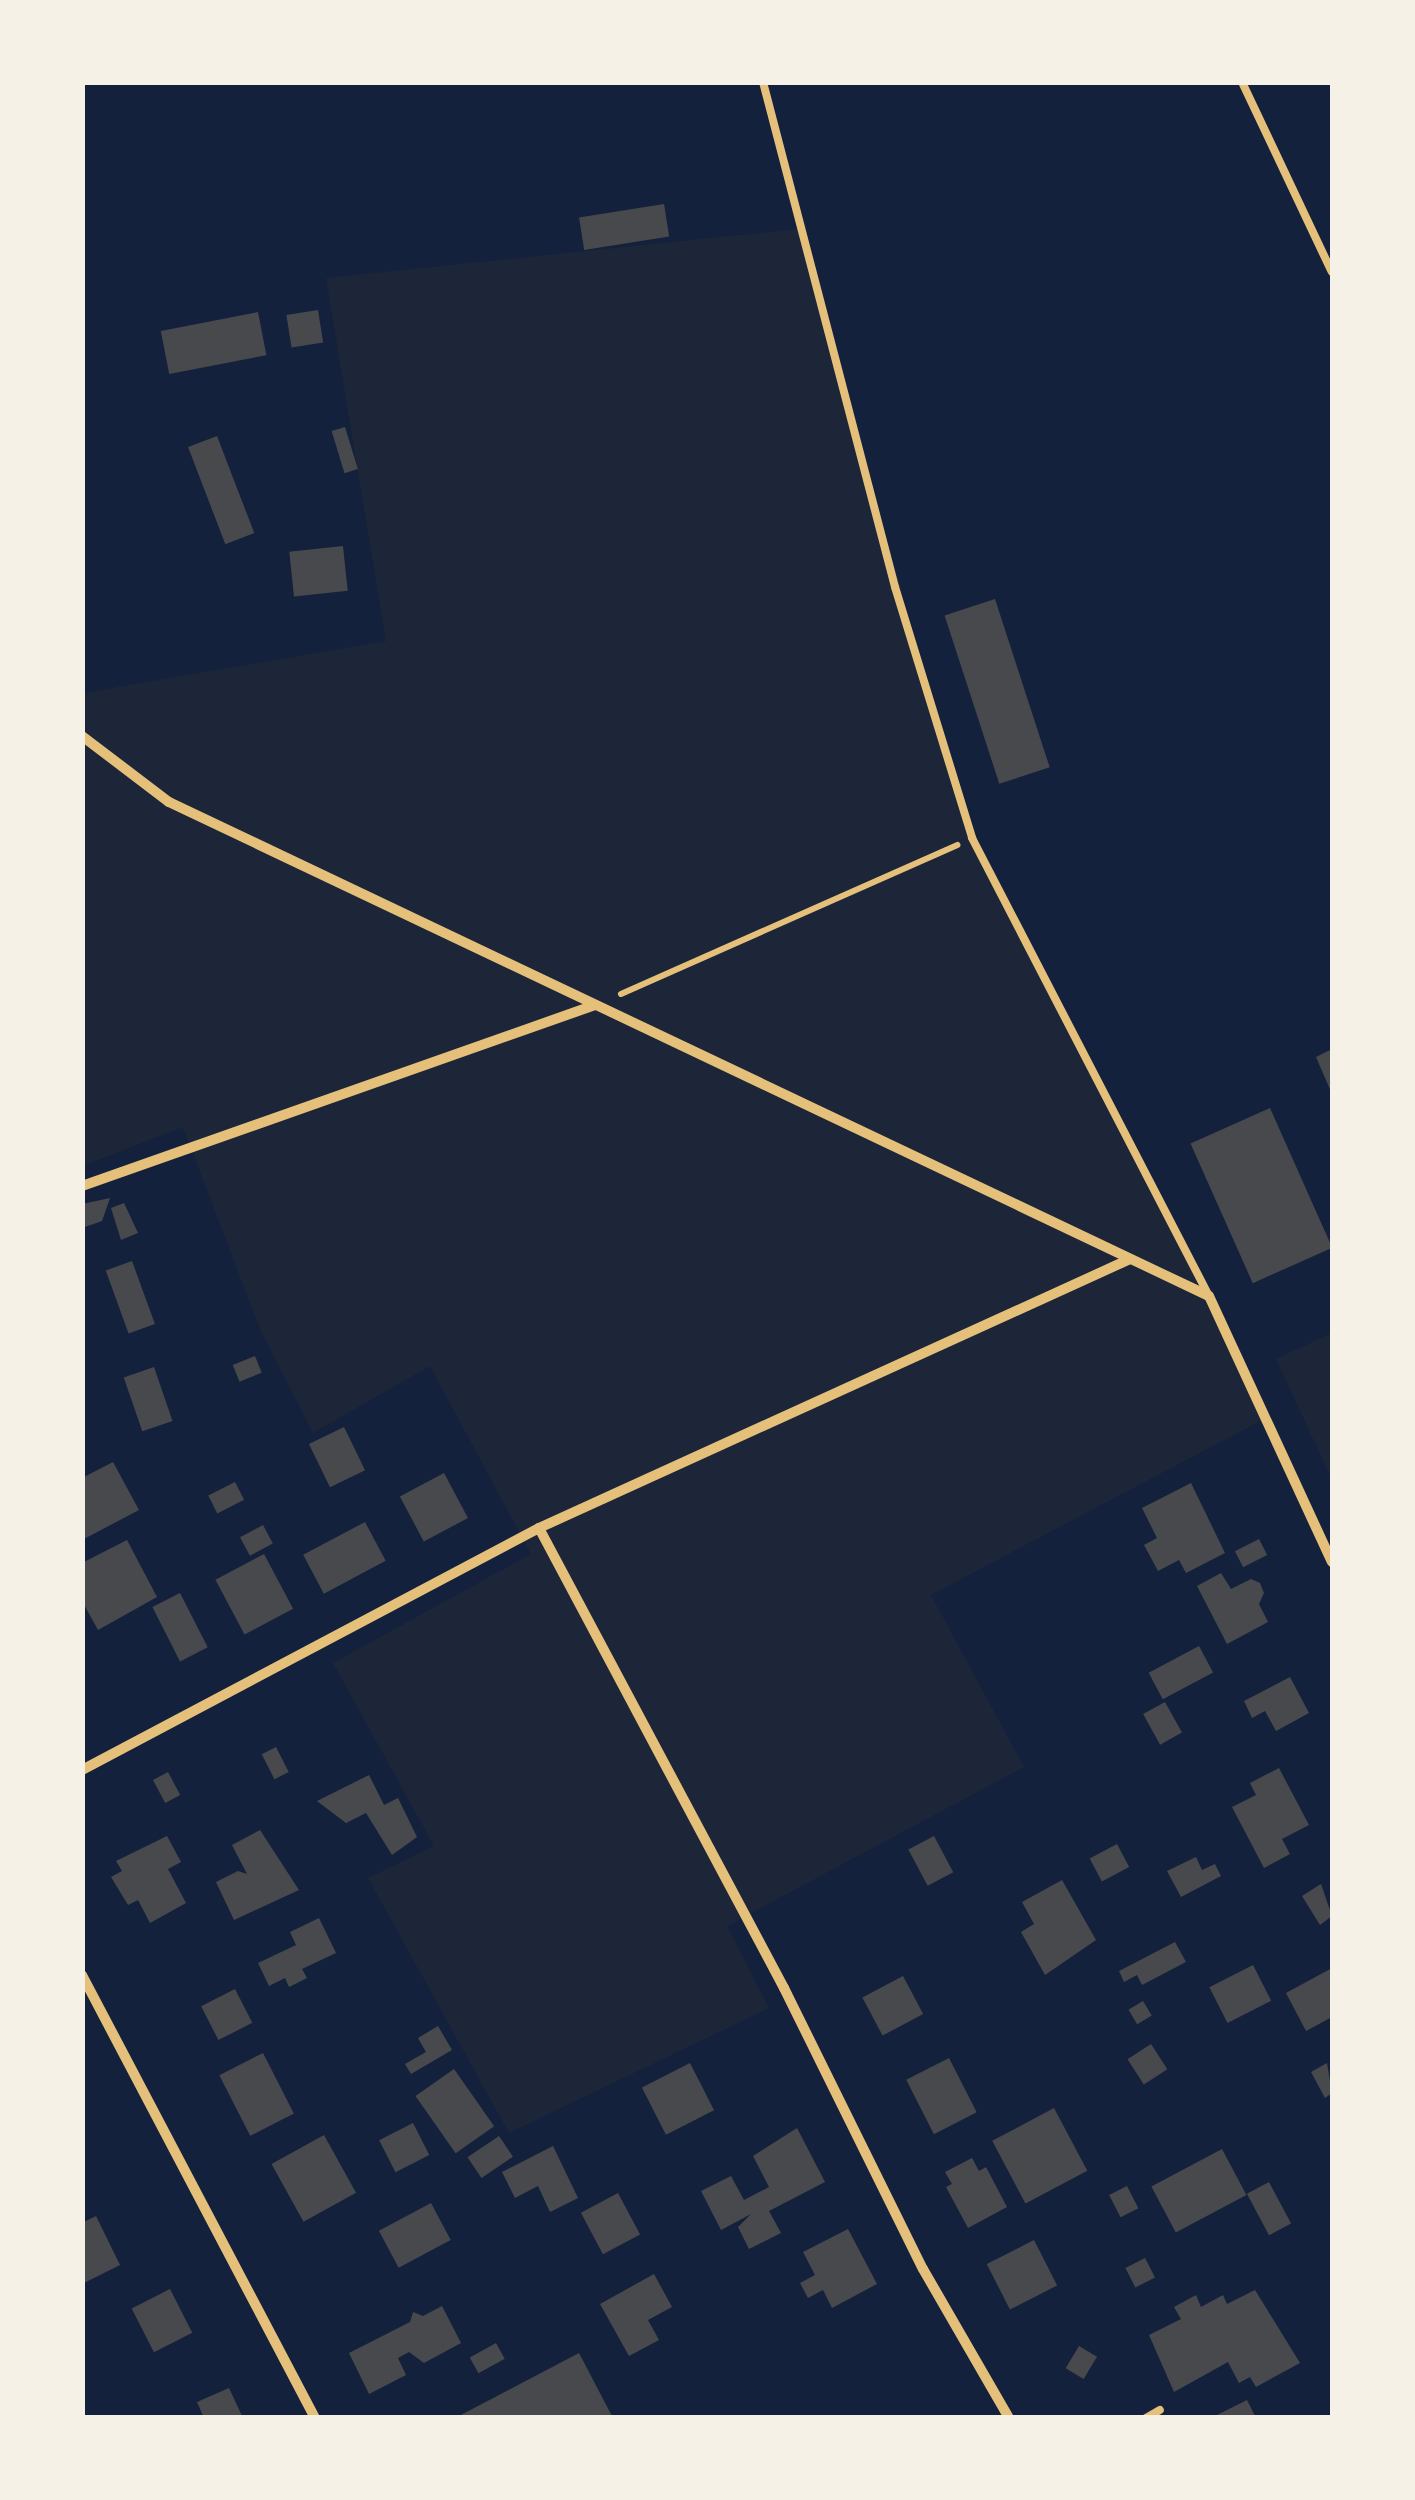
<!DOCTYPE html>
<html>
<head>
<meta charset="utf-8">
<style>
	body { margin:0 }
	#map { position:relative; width:1415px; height:2500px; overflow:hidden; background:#14213d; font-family:Karla,sans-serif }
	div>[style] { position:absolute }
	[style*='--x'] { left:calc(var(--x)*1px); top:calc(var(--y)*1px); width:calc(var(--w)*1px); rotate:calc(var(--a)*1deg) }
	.green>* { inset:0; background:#1d2539 }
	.building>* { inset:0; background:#48494c; transform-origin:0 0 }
	.path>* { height:6px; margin:-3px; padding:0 3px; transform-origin:3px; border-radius:3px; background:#e5c07b }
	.service>* { height:8px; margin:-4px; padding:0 4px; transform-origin:4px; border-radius:4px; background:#e5c07b }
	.minor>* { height:10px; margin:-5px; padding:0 5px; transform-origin:5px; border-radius:5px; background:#e5c07b }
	span { translate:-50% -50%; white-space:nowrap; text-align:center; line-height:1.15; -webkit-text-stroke:10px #f6f1e7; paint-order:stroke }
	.frame { position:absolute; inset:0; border:85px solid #f6f1e7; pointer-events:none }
</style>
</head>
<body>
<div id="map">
	<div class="green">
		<i style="clip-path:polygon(798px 229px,972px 838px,1266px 1418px,931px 1595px,1024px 1767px,727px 1926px,769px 2008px,509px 2133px,368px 1878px,434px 1846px,333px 1663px,531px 1554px,430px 1366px,313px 1433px,260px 1329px,183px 1127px,83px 1166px,83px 693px,386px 641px,326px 278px)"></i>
		<i style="clip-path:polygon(1332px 1333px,1332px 1480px,1276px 1359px)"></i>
	</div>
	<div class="building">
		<i style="left:664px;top:204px;width:33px;height:86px;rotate:81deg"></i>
		<i style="left:318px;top:310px;width:33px;height:32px;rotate:81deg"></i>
		<i style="left:258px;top:312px;width:44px;height:99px;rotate:79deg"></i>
		<i style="left:345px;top:427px;width:44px;height:14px;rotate:73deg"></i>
		<i style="left:217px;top:436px;width:104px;height:31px;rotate:69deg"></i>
		<i style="left:343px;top:546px;width:45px;height:54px;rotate:84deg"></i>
		<i style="left:995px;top:599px;width:177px;height:53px;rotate:72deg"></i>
		<i style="clip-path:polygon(1332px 1049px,1332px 1094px,1316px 1057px)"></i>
		<i style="left:1270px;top:1108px;width:153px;height:87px;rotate:66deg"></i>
		<i style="clip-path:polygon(110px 1198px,102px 1221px,82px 1228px,82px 1204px)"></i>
		<i style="clip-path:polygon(124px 1203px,138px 1233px,121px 1240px,111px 1208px)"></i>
		<i style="left:132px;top:1261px;width:67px;height:28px;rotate:70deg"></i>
		<i style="left:255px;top:1356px;width:18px;height:24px;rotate:68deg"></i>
		<i style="left:154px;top:1367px;width:57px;height:32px;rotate:71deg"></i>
		<i style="left:344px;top:1427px;width:48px;height:39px;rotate:64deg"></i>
		<i style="clip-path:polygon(113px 1462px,139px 1510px,82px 1540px,82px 1478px)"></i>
		<i style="left:444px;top:1473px;width:51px;height:50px;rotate:62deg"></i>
		<i style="left:235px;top:1482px;width:20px;height:30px;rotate:63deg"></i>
		<i style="clip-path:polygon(1191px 1483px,1225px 1553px,1186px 1573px,1179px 1560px,1158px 1571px,1144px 1545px,1157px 1538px,1142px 1508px)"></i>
		<i style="left:365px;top:1522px;width:44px;height:70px;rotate:62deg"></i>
		<i style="left:263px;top:1525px;width:21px;height:26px;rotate:62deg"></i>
		<i style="left:1259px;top:1539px;width:18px;height:27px;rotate:63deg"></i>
		<i style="clip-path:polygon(127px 1540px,157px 1597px,98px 1630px,82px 1601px,82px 1563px)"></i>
		<i style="left:264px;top:1554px;width:62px;height:55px;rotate:62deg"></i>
		<i style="clip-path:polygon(1221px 1573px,1231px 1589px,1251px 1579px,1260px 1583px,1264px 1593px,1259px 1604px,1268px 1622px,1227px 1644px,1197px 1586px)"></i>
		<i style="left:180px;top:1593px;width:61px;height:31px;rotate:63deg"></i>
		<i style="left:1199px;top:1646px;width:30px;height:57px;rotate:62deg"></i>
		<i style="clip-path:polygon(1290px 1677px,1309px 1713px,1276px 1731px,1265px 1711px,1252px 1718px,1244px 1701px)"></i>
		<i style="left:1165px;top:1702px;width:35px;height:25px;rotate:61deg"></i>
		<i style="left:276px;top:1747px;width:28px;height:16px;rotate:63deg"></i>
		<i style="clip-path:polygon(1279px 1768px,1309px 1825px,1282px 1839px,1290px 1854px,1264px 1868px,1232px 1807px,1256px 1795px,1250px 1783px)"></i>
		<i style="left:168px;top:1772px;width:26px;height:17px;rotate:62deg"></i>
		<i style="clip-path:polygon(369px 1775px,384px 1805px,398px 1798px,417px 1837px,392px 1855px,366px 1813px,346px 1823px,317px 1801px)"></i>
		<i style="clip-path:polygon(260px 1830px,299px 1890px,234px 1920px,216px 1882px,238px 1871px,247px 1874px,232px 1845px)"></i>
		<i style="clip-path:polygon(167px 1836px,181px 1862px,168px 1869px,186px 1903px,150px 1923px,138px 1900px,128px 1905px,111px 1877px,122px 1871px,116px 1861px)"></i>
		<i style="left:934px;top:1836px;width:41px;height:29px;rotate:62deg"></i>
		<i style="left:1117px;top:1844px;width:26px;height:31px;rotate:62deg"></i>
		<i style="clip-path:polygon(1196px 1857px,1202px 1870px,1215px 1864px,1221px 1876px,1181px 1897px,1167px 1871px)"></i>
		<i style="clip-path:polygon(1062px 1880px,1096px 1940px,1045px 1975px,1021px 1932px,1034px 1924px,1022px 1902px)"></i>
		<i style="clip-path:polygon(1321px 1884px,1332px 1916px,1320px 1925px,1302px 1896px)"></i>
		<i style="clip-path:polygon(319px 1918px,336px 1953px,302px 1969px,307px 1978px,289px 1987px,285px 1978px,269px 1986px,258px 1963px,296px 1945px,290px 1932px)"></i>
		<i style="clip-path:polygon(1175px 1942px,1186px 1962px,1142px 1985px,1137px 1975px,1124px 1982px,1119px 1971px)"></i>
		<i style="left:1253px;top:1965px;width:40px;height:49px;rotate:63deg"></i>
		<i style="clip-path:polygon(1332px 1968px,1332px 2017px,1306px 2031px,1286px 1993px)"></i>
		<i style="left:903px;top:1976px;width:43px;height:46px;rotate:62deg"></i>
		<i style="left:235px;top:1989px;width:38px;height:38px;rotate:63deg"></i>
		<i style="left:1143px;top:2001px;width:17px;height:17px;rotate:59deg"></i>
		<i style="clip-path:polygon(438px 2026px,452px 2050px,411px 2074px,405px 2064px,426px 2052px,418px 2038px)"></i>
		<i style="left:1151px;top:2044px;width:30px;height:28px;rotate:57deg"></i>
		<i style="left:263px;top:2053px;width:68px;height:49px;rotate:63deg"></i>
		<i style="left:949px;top:2058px;width:61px;height:48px;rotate:63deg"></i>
		<i style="left:690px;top:2063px;width:53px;height:54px;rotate:63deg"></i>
		<i style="clip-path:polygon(1327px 2063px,1332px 2093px,1325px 2098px,1311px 2072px)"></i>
		<i style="left:454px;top:2069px;width:70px;height:47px;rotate:55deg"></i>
		<i style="left:1054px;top:2108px;width:71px;height:70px;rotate:62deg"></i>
		<i style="left:413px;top:2123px;width:36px;height:38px;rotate:63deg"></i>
		<i style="clip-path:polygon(797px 2128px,825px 2182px,769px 2211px,781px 2233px,749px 2249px,738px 2227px,751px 2214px,721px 2230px,701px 2191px,731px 2176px,744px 2200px,769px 2187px,753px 2156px)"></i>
		<i style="left:324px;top:2135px;width:66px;height:60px;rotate:61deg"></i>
		<i style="left:499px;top:2136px;width:25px;height:38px;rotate:56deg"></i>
		<i style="clip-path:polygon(553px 2146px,578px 2198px,550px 2212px,538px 2186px,515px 2198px,502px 2172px)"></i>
		<i style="left:1222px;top:2149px;width:52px;height:80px;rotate:62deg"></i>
		<i style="clip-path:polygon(972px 2158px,979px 2171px,986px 2167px,1007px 2207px,968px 2228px,946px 2187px,952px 2184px,945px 2172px)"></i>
		<i style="left:1269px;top:2182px;width:47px;height:25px;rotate:62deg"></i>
		<i style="left:1127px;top:2186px;width:25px;height:20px;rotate:63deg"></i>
		<i style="left:618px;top:2193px;width:47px;height:42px;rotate:62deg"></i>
		<i style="left:431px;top:2203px;width:42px;height:59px;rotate:62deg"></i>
		<i style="clip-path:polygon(96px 2216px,120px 2265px,82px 2284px,82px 2223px)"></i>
		<i style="clip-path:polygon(848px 2229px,877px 2284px,832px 2308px,823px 2290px,808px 2298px,800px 2283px,815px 2275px,803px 2252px)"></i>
		<i style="left:1034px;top:2240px;width:51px;height:53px;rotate:63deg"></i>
		<i style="left:1145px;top:2258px;width:22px;height:22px;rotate:63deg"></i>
		<i style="clip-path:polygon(654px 2274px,672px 2307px,648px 2320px,659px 2340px,629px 2356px,600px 2304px)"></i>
		<i style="left:170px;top:2289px;width:49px;height:43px;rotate:63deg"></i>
		<i style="clip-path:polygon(1255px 2290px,1300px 2363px,1256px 2387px,1250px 2377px,1239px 2383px,1228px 2362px,1174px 2392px,1149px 2335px,1181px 2319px,1174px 2307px,1196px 2295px,1201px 2307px,1223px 2295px,1227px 2304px)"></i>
		<i style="clip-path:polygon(442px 2306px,461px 2343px,424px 2363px,409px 2352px,398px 2358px,406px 2375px,369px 2394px,349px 2353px,410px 2322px,413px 2312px,423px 2316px)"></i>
		<i style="left:496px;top:2343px;width:18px;height:30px;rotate:61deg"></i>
		<i style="left:1079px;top:2346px;width:21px;height:26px;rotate:31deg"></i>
		<i style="clip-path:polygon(579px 2353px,613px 2418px,455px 2418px)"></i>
		<i style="clip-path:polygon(229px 2388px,243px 2418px,204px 2418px,197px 2402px)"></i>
		<i style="clip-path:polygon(1247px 2400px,1256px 2418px,1211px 2418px)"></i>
	</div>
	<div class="path">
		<i style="--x:621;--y:994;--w:368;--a:-23.9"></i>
	</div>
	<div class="service">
		<i style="--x:763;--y:82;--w:522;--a:75.35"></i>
		<i style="--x:895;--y:587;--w:263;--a:72.9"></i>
		<i style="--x:972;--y:838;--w:516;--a:62.64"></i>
		<i style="--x:1242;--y:82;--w:210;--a:64.7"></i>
		<i style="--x:1146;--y:2418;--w:16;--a:-30"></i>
	</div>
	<div class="minor">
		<i style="--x:82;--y:736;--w:109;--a:37.2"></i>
		<i style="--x:169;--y:802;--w:1151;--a:25.41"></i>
		<i style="--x:1209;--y:1296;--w:293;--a:65.2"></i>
		<i style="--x:82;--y:1186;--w:544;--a:-19.43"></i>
		<i style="--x:539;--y:1528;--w:521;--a:61.96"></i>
		<i style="--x:784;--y:1988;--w:313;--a:63.7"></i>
		<i style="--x:923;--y:2269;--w:172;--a:60"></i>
		<i style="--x:82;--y:1770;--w:517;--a:-27.9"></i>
		<i style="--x:539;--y:1528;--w:649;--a:-24.47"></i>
		<i style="--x:82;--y:1975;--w:501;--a:62.26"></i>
	</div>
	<div class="frame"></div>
</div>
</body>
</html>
